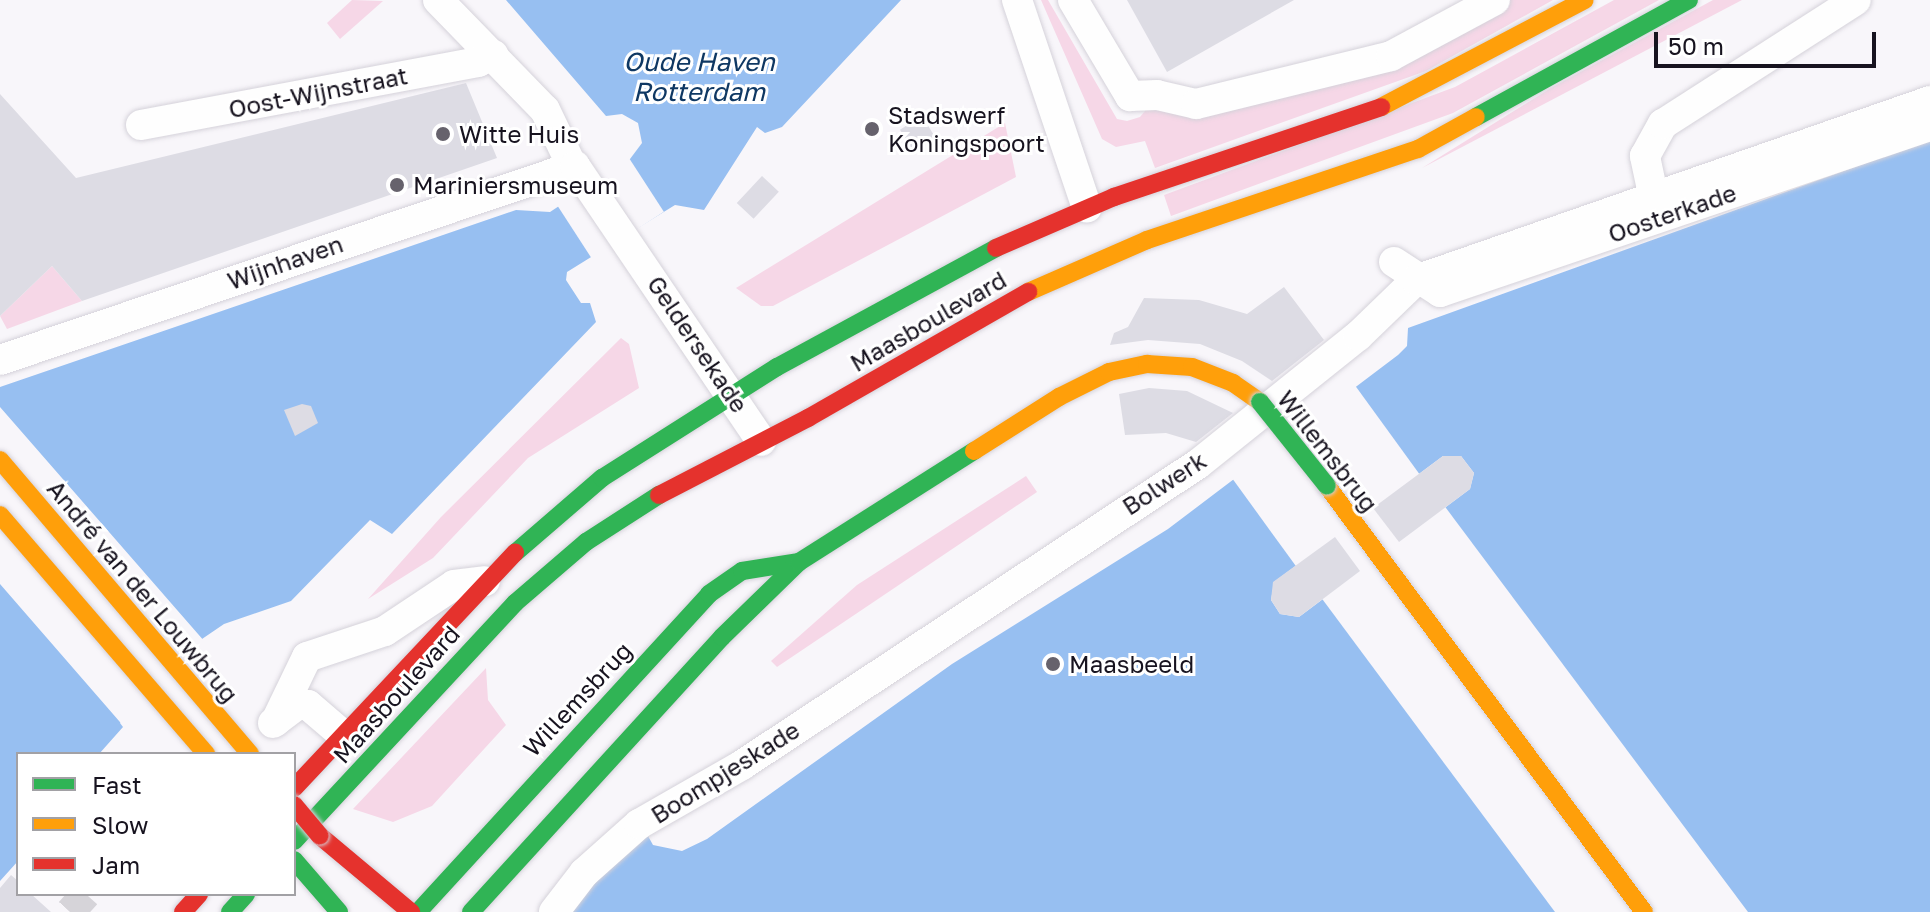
<!DOCTYPE html>
<html>
<head>
<meta charset="utf-8">
<style>
	body { margin:0 }
	#map { position:relative; width:1930px; height:912px; overflow:hidden; background:#f8f6fa; font-family:"Golos Text",sans-serif }
	div>[style] { position:absolute }
	[style*='--x'] { left:calc(var(--x)*1px); top:calc(var(--y)*1px); width:calc(var(--w)*1px); rotate:calc(var(--a)*1deg) }
	.green>* { inset:0; background:#f6d7e7 }
	.water>* { inset:0; background:#97bff1 }
	.pier>* { inset:0; background:#f8f6fa; transform-origin:0 0 }
	.building>* { inset:0; background:#dddce4; transform-origin:0 0 }
	.street-tunnel>* { height:30px; margin-top:-15px; transform-origin:0; background:repeating-linear-gradient(90deg,#d6d4d9 0 30px,transparent 0 45px) }
	.roads { filter:drop-shadow(0 0 2px #d5d2da) drop-shadow(0 0 2px #d5d2da) }
	.street>* { height:30px; margin:-15px; padding:0 15px; transform-origin:15px; border-radius:15px; background:#fefefe }
	.fast>* { height:18px; margin:-9px; padding:0 9px; transform-origin:9px; border-radius:9px; background:#30b455 }
	.slow>* { height:18px; margin:-9px; padding:0 9px; transform-origin:9px; border-radius:9px; background:#ff9f0a }
	.jam>* { height:18px; margin:-9px; padding:0 9px; transform-origin:9px; border-radius:9px; background:#e5322d }
	.bridges { filter:drop-shadow(0 0 2px #d5d2da) drop-shadow(0 0 2px #d5d2da) }
	.fast-bridge>* { height:18px; margin:-9px; padding:0 9px; transform-origin:9px; border-radius:9px; background:#30b455 }
	.slow-bridge>* { height:18px; margin:-9px; padding:0 9px; transform-origin:9px; border-radius:9px; background:#ff9f0a }
	.jam-bridge>* { height:18px; margin:-9px; padding:0 9px; transform-origin:9px; border-radius:9px; background:#e5322d }
	.dots>* { width:22px; height:22px; translate:-50% -50%; box-sizing:border-box; border:4px solid #fff; border-radius:50% }
	span { translate:-50% -50%; white-space:nowrap; text-align:center; line-height:1.15; -webkit-text-stroke:6px #fff; paint-order:stroke }
	.street-label { font-size:24px; color:#17131f }
	.poi-label { font-size:24px; color:#17131f }
	.left { translate:0 -50%; text-align:left }
	.water-label { font-size:26px; color:#0f3863; font-style:italic }
	.legend { position:absolute; left:16px; top:752px; width:280px; height:144px; box-sizing:border-box; background:#fff; border:2px solid #a2a1a5; margin:0; padding:10px 14px; list-style:none; font-size:24px; color:#17131f }
	.legend li { display:flex; align-items:center; gap:16px; height:40px }
	.legend b { width:40px; border:2px solid #a2a1a5 }
	.scale { position:absolute; left:1654px; top:32px; width:222px; height:36px; box-sizing:border-box; border:4px solid #17131f; border-top:0; padding-left:10px; font-size:24px; line-height:28px; white-space:nowrap; color:#17131f; -webkit-text-stroke:6px #fff; paint-order:stroke }
</style>
</head>
<body>
<div id="map">
	<div class="green">
		<i style="clip-path:polygon(352px 0,383px 1px,340px 39px,327px 23px)"></i>
		<i style="clip-path:polygon(1041px 0,1048px 0,1117px 119px,1127px 121px,1140px 117px,1153px 101px,1193px 110px,1508px 0,1553px 0,1426px 71px,1155px 168px,1145px 141px,1116px 147px,1102px 139px)"></i>
		<i style="clip-path:polygon(1614px 0,1659px 0,1453px 113px,1171px 216px,1164px 195px,1455px 87px)"></i>
		<i style="clip-path:polygon(1713px 0,1742px 0,1422px 168px,1551px 88px)"></i>
		<i style="clip-path:polygon(1005px 123px,1016px 177px,773px 306px,761px 306px,736px 288px)"></i>
		<i style="clip-path:polygon(0 213px,52px 266px,82px 301px,7px 329px,0 316px,52px 266px)"></i>
		<i style="clip-path:polygon(621px 338px,629px 344px,639px 388px,528px 458px,433px 558px,368px 599px,441px 517px)"></i>
		<i style="clip-path:polygon(1026px 476px,1037px 492px,777px 667px,771px 661px,857px 585px)"></i>
		<i style="clip-path:polygon(486px 668px,488px 700px,506px 725px,432px 806px,393px 822px,353px 809px)"></i>
	</div>
	<div class="water">
		<i style="clip-path:polygon(506px 0,901px 0,782px 127px,765px 133px,757px 127px,704px 210px,675px 205px,567px 272px,566px 280px,581px 303px,590px 303px,596px 322px,392px 534px,370px 520px,291px 601px,224px 624px,202px 639px,120px 723px,123px 727px,99px 754px,18px 754px,18px 861px,0 881px,0 387px,516px 210px,550px 212px,630px 159px,642px 143px,638px 123px,622px 114px,606px 116px)"></i>
		<i style="clip-path:polygon(evenodd,1930px 140px,1930px 912px,565px 912px,600px 873px,648px 836px,653px 845px,682px 851px,707px 839px,952px 664px,1168px 529px,1398px 355px,1407px 346px,1408px 328px,1930px 140px,1443px 456px,1461px 456px,1474px 473px,1470px 489px,1299px 617px,1280px 614px,1271px 600px,1274px 582px,1443px 456px)"></i>
	</div>
	<div class="pier">
		<i style="left:629px;top:158px;width:64px;height:86px;rotate:57deg"></i>
		<i style="left:1354px;top:384px;width:114px;height:154px;rotate:54deg"></i>
		<i style="clip-path:polygon(0 407px,205px 642px,125px 724px,126px 729px,0 584px)"></i>
		<i style="clip-path:polygon(1443px 504px,1748px 912px,1555px 912px,1447px 767px,1320px 596px)"></i>
	</div>
	<div class="building">
		<i style="clip-path:polygon(1127px 0,1294px 0,1167px 72px)"></i>
		<i style="clip-path:polygon(466px 83px,497px 158px,82px 301px,52px 266px,0 316px,0 94px,76px 178px)"></i>
		<i style="left:922px;top:116px;width:25px;height:26px;rotate:58deg"></i>
		<i style="left:762px;top:176px;width:23px;height:37px;rotate:43deg"></i>
		<i style="clip-path:polygon(1284px 287px,1324px 340px,1272px 381px,1242px 361px,1200px 344px,1148px 340px,1110px 345px,1114px 333px,1128px 327px,1144px 298px,1199px 300px,1247px 314px)"></i>
		<i style="clip-path:polygon(1149px 388px,1187px 391px,1233px 413px,1196px 442px,1166px 433px,1125px 435px,1119px 394px)"></i>
		<i style="clip-path:polygon(302px 404px,311px 406px,318px 423px,295px 436px,284px 410px)"></i>
		<i style="clip-path:polygon(1443px 456px,1461px 456px,1474px 473px,1470px 489px,1399px 542px,1373px 508px)"></i>
		<i style="clip-path:polygon(1335px 537px,1360px 571px,1299px 617px,1280px 614px,1271px 600px,1273px 582px)"></i>
		<i style="clip-path:polygon(11px 875px,18px 881px,18px 894px,31px 894px,51px 912px,0 912px,0 888px)"></i>
	</div>
	<div class="street-tunnel">
		<i style="--x:70;--y:912;--w:24;--a:-48"></i>
	</div>
	<div class="roads">
		<div class="street">
			<i style="--x:438;--y:0;--w:153;--a:45.8"></i>
			<i style="--x:545;--y:110;--w:62;--a:64.3"></i>
			<i style="--x:1017;--y:0;--w:219;--a:71.4"></i>
			<i style="--x:1073;--y:0;--w:112;--a:59.3"></i>
			<i style="--x:1130;--y:96;--w:27;--a:-2"></i>
			<i style="--x:1157;--y:95;--w:40;--a:13"></i>
			<i style="--x:1196;--y:104;--w:201;--a:-13.8"></i>
			<i style="--x:1391;--y:56;--w:118;--a:-28.3"></i>
			<i style="--x:141;--y:125;--w:343;--a:-10.6"></i>
			<i style="--x:478;--y:62;--w:17;--a:-25"></i>
			<i style="--x:1653;--y:194;--w:39;--a:-102"></i>
			<i style="--x:1645;--y:156;--w:37;--a:-61"></i>
			<i style="--x:1663;--y:124;--w:229;--a:-32.7"></i>
			<i style="--x:1394;--y:262;--w:55;--a:33.1"></i>
			<i style="--x:1440;--y:292;--w:517;--a:-18.72"></i>
			<i style="--x:0;--y:360;--w:607;--a:-18.64"></i>
			<i style="--x:575;--y:166;--w:332;--a:55.9"></i>
			<i style="--x:276;--y:721;--w:71;--a:-64.2"></i>
			<i style="--x:307;--y:657;--w:82;--a:-18.4"></i>
			<i style="--x:385;--y:631;--w:83;--a:-33.7"></i>
			<i style="--x:454;--y:585;--w:31;--a:-7"></i>
			<i style="--x:273;--y:723;--w:30;--a:-37"></i>
			<i style="--x:297;--y:705;--w:11;--a:0"></i>
			<i style="--x:308;--y:705;--w:46;--a:40.6"></i>
			<i style="--x:554;--y:912;--w:49;--a:-52.4"></i>
			<i style="--x:584;--y:873;--w:74;--a:-41.7"></i>
			<i style="--x:639;--y:824;--w:119;--a:-29.8"></i>
			<i style="--x:742;--y:765;--w:546;--a:-33.43"></i>
			<i style="--x:1198;--y:464;--w:205;--a:-38.7"></i>
			<i style="--x:1358;--y:336;--w:81;--a:-44"></i>
			<i style="--x:1416;--y:280;--w:544;--a:-19.2"></i>
		</div>
		<div class="fast">
			<i style="--x:1476;--y:117;--w:243;--a:-28.8"></i>
			<i style="--x:515;--y:553;--w:115;--a:-40.8"></i>
			<i style="--x:602;--y:478;--w:207;--a:-32.4"></i>
			<i style="--x:777;--y:367;--w:249;--a:-28.5"></i>
			<i style="--x:294;--y:841;--w:325;--a:-47.1"></i>
			<i style="--x:515;--y:603;--w:94;--a:-40.7"></i>
			<i style="--x:586;--y:542;--w:87;--a:-32.8"></i>
			<i style="--x:294;--y:860;--w:69;--a:49.1"></i>
			<i style="--x:230;--y:912;--w:24;--a:-48"></i>
			<i style="--x:418;--y:912;--w:431;--a:-47.5"></i>
			<i style="--x:709;--y:594;--w:40;--a:-34.9"></i>
			<i style="--x:742;--y:571;--w:58;--a:-9"></i>
			<i style="--x:471;--y:912;--w:372;--a:-47.6"></i>
			<i style="--x:722;--y:637;--w:107;--a:-44.2"></i>
			<i style="--x:799;--y:562;--w:207;--a:-32.4"></i>
		</div>
		<div class="slow">
			<i style="--x:1381;--y:107;--w:230;--a:-27.7"></i>
			<i style="--x:1028;--y:292;--w:130;--a:-23.6"></i>
			<i style="--x:1147;--y:240;--w:286;--a:-18.6"></i>
			<i style="--x:1418;--y:149;--w:66;--a:-28.9"></i>
			<i style="--x:974;--y:451;--w:101;--a:-32.4"></i>
			<i style="--x:1059;--y:397;--w:56;--a:-26.6"></i>
			<i style="--x:1109;--y:372;--w:39;--a:-12"></i>
			<i style="--x:1147;--y:364;--w:45;--a:3.8"></i>
			<i style="--x:1192;--y:367;--w:44;--a:21.3"></i>
			<i style="--x:1233;--y:383;--w:33;--a:35"></i>
			<i style="--x:1327;--y:486;--w:531;--a:53.35"></i>
			<i style="--x:0;--y:515;--w:316;--a:49.2"></i>
		</div>
		<div class="jam">
			<i style="--x:996;--y:248;--w:129;--a:-23.4"></i>
			<i style="--x:1114;--y:197;--w:282;--a:-18.6"></i>
			<i style="--x:659;--y:495;--w:168;--a:-27.3"></i>
			<i style="--x:808;--y:418;--w:254;--a:-29.8"></i>
			<i style="--x:294;--y:788;--w:323;--a:-46.8"></i>
			<i style="--x:320;--y:836;--w:119;--a:39.9"></i>
			<i style="--x:183;--y:912;--w:24;--a:-48"></i>
		</div>
	</div>
	<div class="bridges">
		<div class="fast-bridge">
			<i style="--x:1260;--y:402;--w:107;--a:51.4"></i>
		</div>
		<div class="slow-bridge">
			<i style="--x:0;--y:460;--w:386;--a:49.6"></i>
		</div>
		<div class="jam-bridge">
			<i style="--x:294;--y:805;--w:40;--a:50"></i>
		</div>
	</div>
	<div class="dots">
		<i style="left:872px;top:129px;background:#66626c"></i>
		<i style="left:443px;top:134px;background:#66626c"></i>
		<i style="left:397px;top:185px;background:#66626c"></i>
		<i style="left:1053px;top:664px;background:#66626c"></i>
	</div>
	<div class="street-label">
		<span style="left:318px;top:92px;rotate:-11deg">Oost-Wijnstraat</span>
		<span style="left:1672px;top:213px;rotate:-19deg">Oosterkade</span>
		<span style="left:285px;top:262px;rotate:-19deg">Wijnhaven</span>
		<span style="left:928px;top:321px;rotate:-30deg">Maasboulevard</span>
		<span style="left:698px;top:344px;rotate:56deg">Geldersekade</span>
		<span style="left:1328px;top:451px;rotate:52deg">Willemsbrug</span>
		<span style="left:1164px;top:483px;rotate:-33deg">Bolwerk</span>
		<span style="left:143px;top:591px;rotate:50deg">André van der Louwbrug</span>
		<span style="left:396px;top:694px;rotate:-48deg">Maasboulevard</span>
		<span style="left:577px;top:699px;rotate:-47deg">Willemsbrug</span>
		<span style="left:725px;top:772px;rotate:-32deg">Boompjeskade</span>
	</div>
	<div class="poi-label">
		<span class="left" style="left:888px;top:129px">Stadswerf<br>Koningspoort</span>
		<span class="left" style="left:459px;top:134px">Witte Huis</span>
		<span class="left" style="left:413px;top:185px">Mariniersmuseum</span>
		<span class="left" style="left:1069px;top:664px">Maasbeeld</span>
	</div>
	<div class="water-label">
		<span style="left:699px;top:77px">Oude Haven<br>Rotterdam</span>
	</div>
	<ul class="legend">
	<li><b style="height:10px;background:#30b455"></b>Fast</li>
	<li><b style="height:10px;background:#ff9f0a"></b>Slow</li>
	<li><b style="height:10px;background:#e5322d"></b>Jam</li>
	</ul>
	<div class="scale">50 m</div>
</div>
</body>
</html>
